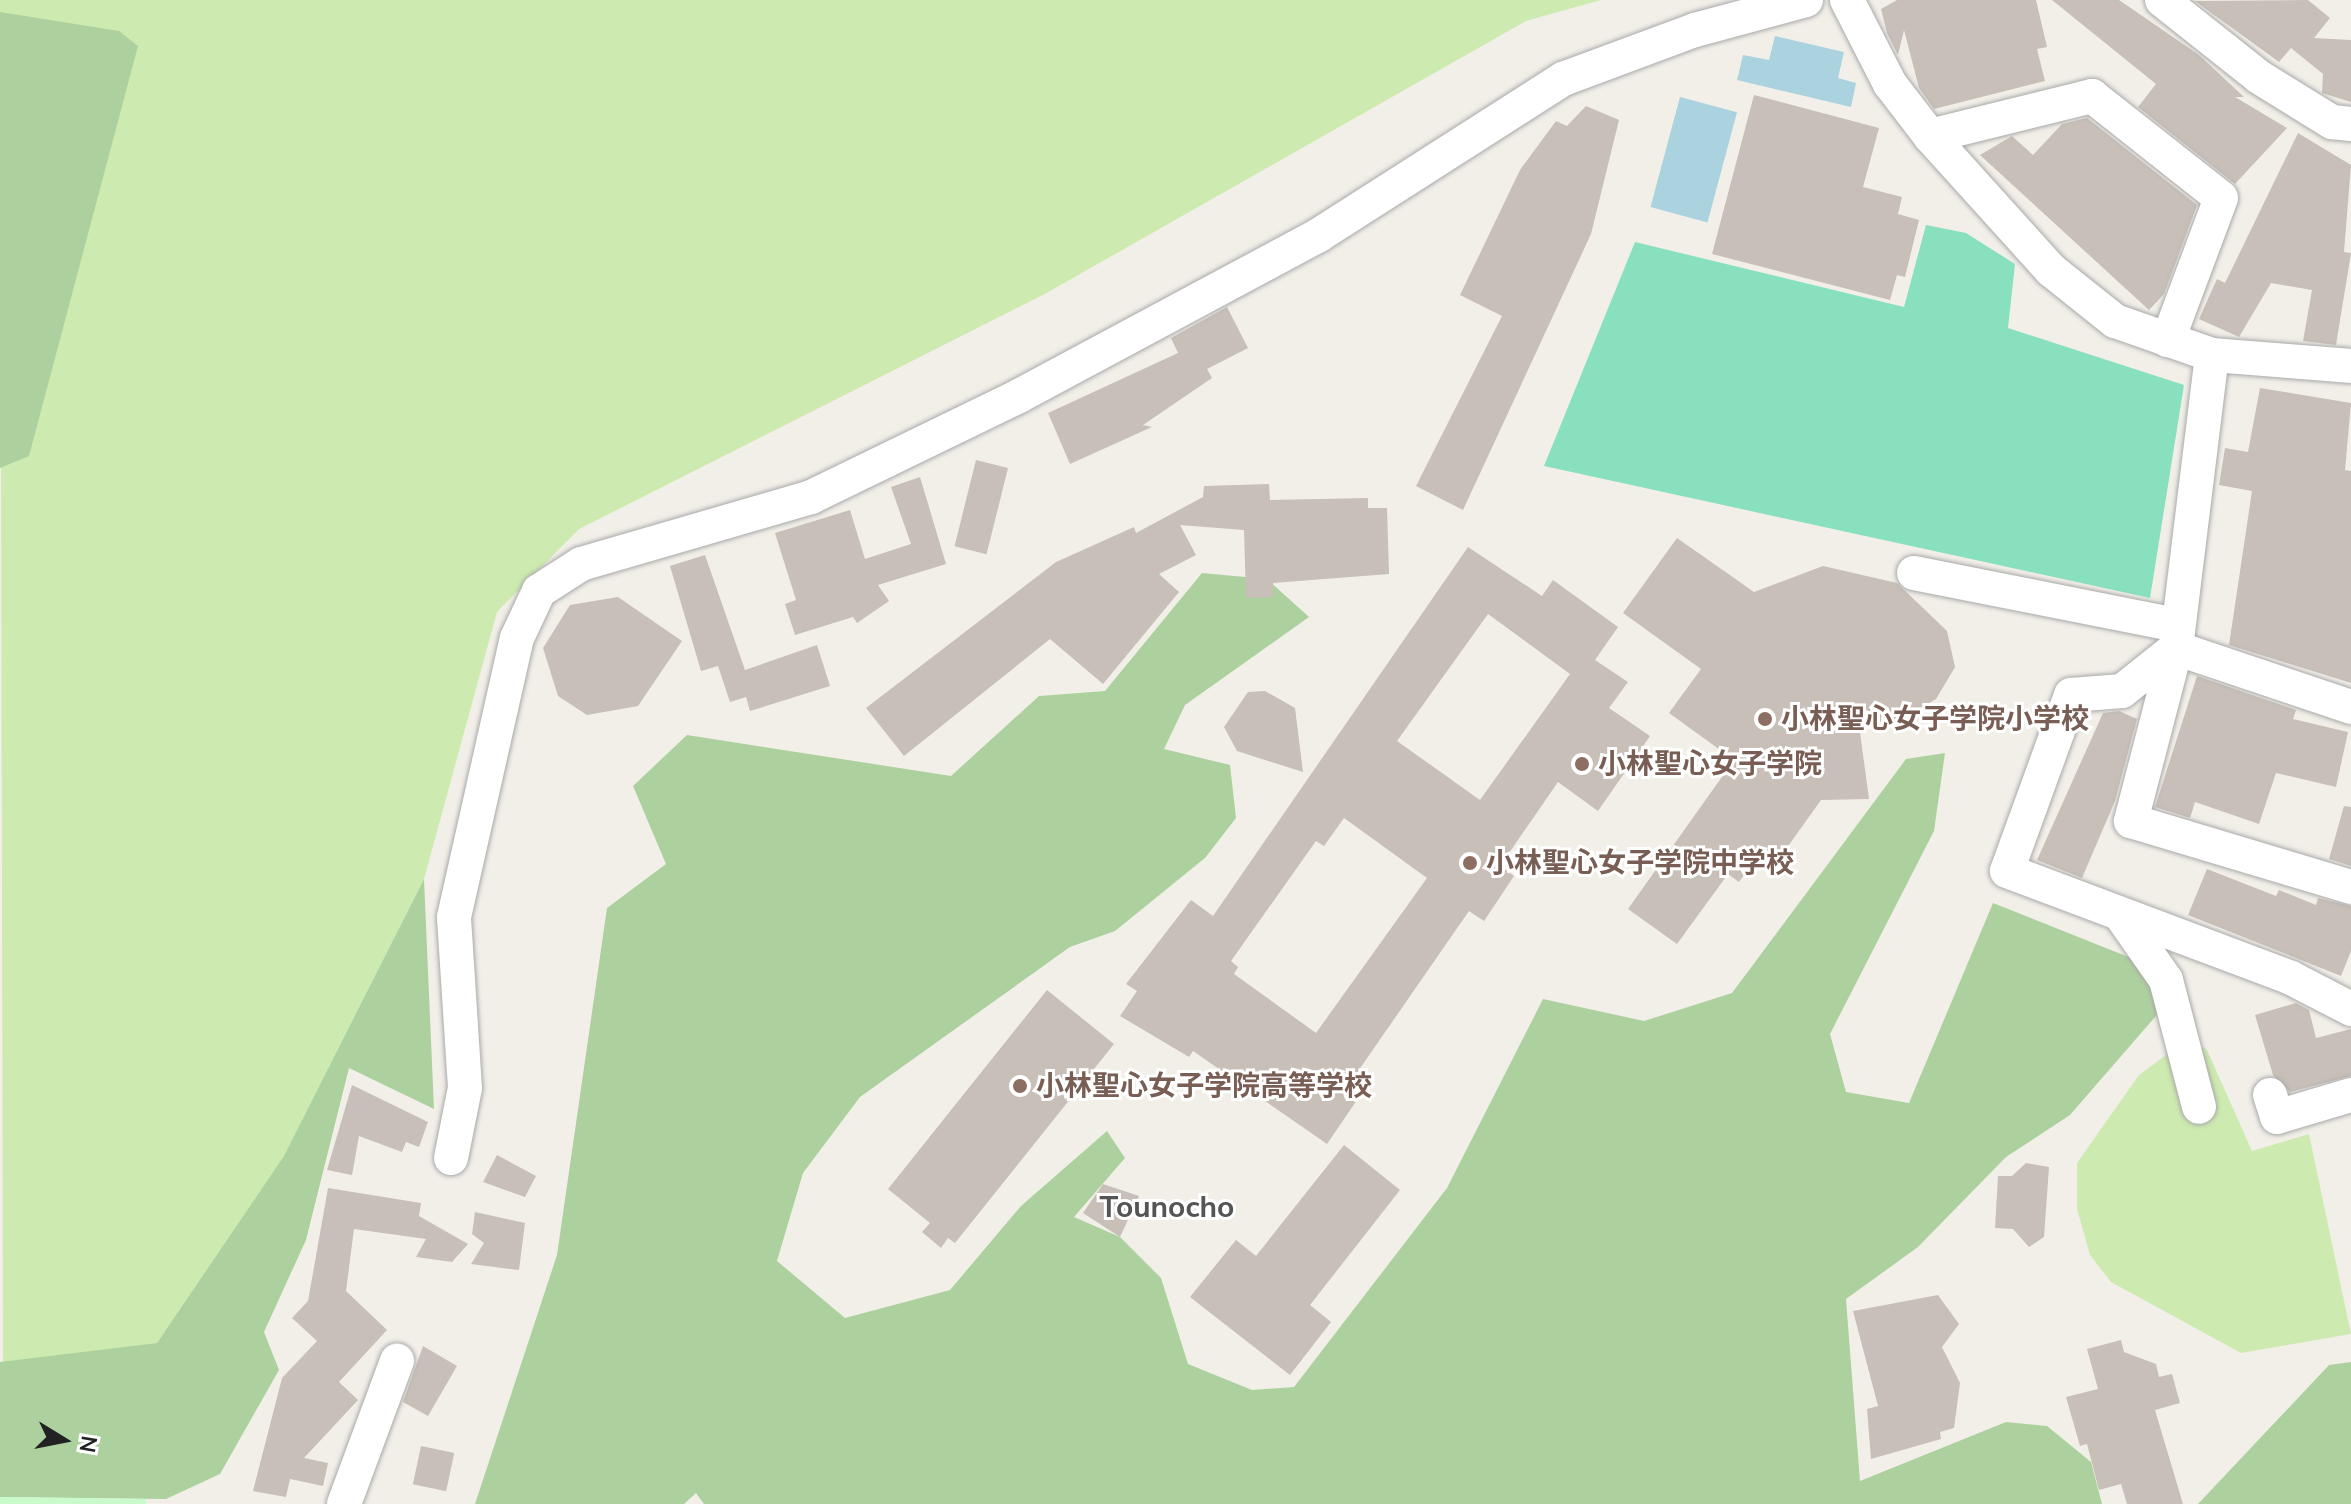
<!DOCTYPE html>
<html>
<head>
<meta charset="utf-8">
<style>
	body { margin:0 }
	#map { position:relative; width:2351px; height:1504px; overflow:hidden; background:#f2efe9; font-family:"Nunito Sans","Noto Sans JP",sans-serif }
	div>[style] { position:absolute }
	[style*='--x'] { left:calc(var(--x)*1px); top:calc(var(--y)*1px); width:calc(var(--w)*1px); rotate:calc(var(--a)*1deg) }
	.grass>* { inset:0; background:#cdebb0 }
	.forest>* { inset:0; background:#add19e }
	.park>* { inset:0; background:#c8facc }
	.pitch>* { inset:0; background:#88e0be }
	.water>* { inset:0; background:#aad3df; transform-origin:0 0 }
	.building>* { inset:0; background:#c7bfb8; transform-origin:0 0 }
	.roads { filter:drop-shadow(0 0 2px #a9a9a9) drop-shadow(0 0 2px #a9a9a9) }
	.minor>* { height:34px; margin:-17px; padding:0 17px; transform-origin:17px; border-radius:17px; background:#fff }
	.dots>* { width:22px; height:22px; translate:-50% -50%; box-sizing:border-box; border:4px solid #fff; border-radius:50% }
	span { translate:-50% -50%; white-space:nowrap; text-align:center; line-height:1.15; -webkit-text-stroke:6px #fff; paint-order:stroke }
	.education-label { font-size:28px; color:#785e54; font-weight:700 }
	.left { translate:0 -50%; text-align:left }
	.neighbourhood-label { font-size:30px; color:#555; font-weight:700 }
	.north { position:absolute; left:24px; top:1400px; width:80px; height:80px; -webkit-text-stroke:6px #fff; paint-order:stroke; rotate:100deg; font-size:22px; font-weight:700; line-height:32px; text-align:center; color:#222 }
	.north::after { content:''; display:block; margin:auto; width:28px; height:36px; background:#222; clip-path:polygon(50% 0,100% 100%,50% 72%,0 100%) }
</style>
</head>
<body>
<div id="map">
	<div class="grass">
		<i style="clip-path:polygon(0 0,1601px 0,1526px 21px,1043px 295px,579px 529px,497px 612px,424px 879px,285px 1156px,157px 1343px,3px 1364px)"></i>
		<i style="clip-path:polygon(2189px 1038px,2207px 1050px,2252px 1151px,2309px 1134px,2351px 1334px,2241px 1353px,2111px 1282px,2090px 1255px,2077px 1209px,2077px 1163px,2139px 1075px)"></i>
	</div>
	<div class="forest">
		<i style="clip-path:polygon(0 12px,119px 31px,138px 46px,29px 456px,0 468px)"></i>
		<i style="clip-path:polygon(1202px 573px,1267px 579px,1309px 617px,1185px 705px,1164px 749px,1230px 765px,1236px 818px,1205px 858px,1115px 931px,1070px 947px,860px 1097px,803px 1173px,777px 1261px,845px 1318px,950px 1290px,1021px 1206px,1107px 1131px,1125px 1158px,1074px 1217px,1120px 1237px,1161px 1278px,1188px 1364px,1252px 1390px,1294px 1387px,1447px 1188px,1543px 999px,1644px 1021px,1732px 993px,1906px 759px,1945px 753px,1934px 831px,1830px 1034px,1846px 1092px,1909px 1103px,1993px 903px,2141px 962px,2162px 1009px,2070px 1115px,2006px 1157px,1918px 1247px,1846px 1299px,1860px 1481px,2006px 1422px,2047px 1426px,2091px 1462px,2102px 1504px,704px 1504px,696px 1493px,684px 1504px,475px 1504px,557px 1255px,607px 908px,666px 864px,633px 786px,687px 735px,951px 776px,1039px 696px,1105px 691px)"></i>
		<i style="clip-path:polygon(424px 879px,434px 1109px,349px 1068px,306px 1240px,264px 1332px,279px 1370px,220px 1474px,166px 1499px,0 1497px,0 1362px,157px 1343px,284px 1156px)"></i>
		<i style="clip-path:polygon(2351px 1362px,2351px 1504px,2198px 1504px,2329px 1365px)"></i>
	</div>
	<div class="park">
		<i style="clip-path:polygon(0 1497px,146px 1499px,146px 1504px,0 1504px)"></i>
	</div>
	<div class="pitch">
		<i style="clip-path:polygon(1926px 225px,1966px 233px,2015px 264px,2008px 328px,2184px 385px,2150px 598px,1544px 466px,1635px 242px,1904px 307px)"></i>
	</div>
	<div class="water">
		<i style="clip-path:polygon(1775px 36px,1844px 52px,1838px 78px,1856px 83px,1851px 107px,1737px 80px,1743px 55px,1769px 60px)"></i>
		<i style="left:1680px;top:97px;width:59px;height:114px;rotate:15deg"></i>
	</div>
	<div class="building">
		<i style="clip-path:polygon(1897px 0,2036px 0,2047px 47px,2037px 49px,2045px 81px,1934px 109px,1919px 88px,1904px 30px,1898px 55px,1887px 33px,1881px 9px)"></i>
		<i style="clip-path:polygon(2052px 0,2119px 0,2199px 55px,2244px 97px,2235px 97px,2287px 128px,2235px 184px,2138px 107px,2156px 84px)"></i>
		<i style="clip-path:polygon(2308px 0,2330px 18px,2314px 38px,2351px 40px,2351px 102px,2322px 93px,2323px 74px,2291px 48px,2279px 62px,2195px 1px)"></i>
		<i style="clip-path:polygon(1754px 95px,1879px 128px,1863px 187px,1902px 197px,1898px 214px,1919px 220px,1905px 277px,1897px 275px,1890px 300px,1712px 254px)"></i>
		<i style="clip-path:polygon(1586px 106px,1619px 120px,1591px 234px,1463px 510px,1416px 486px,1502px 316px,1460px 295px,1520px 170px,1556px 121px,1567px 126px)"></i>
		<i style="clip-path:polygon(2087px 118px,2197px 205px,2164px 294px,2149px 310px,1980px 155px,2012px 136px,2033px 155px,2062px 124px)"></i>
		<i style="clip-path:polygon(2298px 133px,2351px 165px,2344px 252px,2351px 253px,2336px 345px,2303px 341px,2312px 290px,2271px 283px,2239px 337px,2199px 319px,2217px 279px,2225px 283px)"></i>
		<i style="clip-path:polygon(1227px 307px,1248px 348px,1207px 369px,1212px 378px,1143px 425px,1152px 427px,1070px 464px,1048px 413px,1178px 353px,1171px 338px)"></i>
		<i style="clip-path:polygon(2260px 388px,2351px 403px,2345px 470px,2351px 471px,2351px 683px,2229px 645px,2252px 491px,2219px 485px,2225px 448px,2248px 452px)"></i>
		<i style="left:976px;top:460px;width:33px;height:89px;rotate:14deg"></i>
		<i style="clip-path:polygon(920px 477px,946px 564px,878px 585px,889px 601px,857px 623px,853px 617px,795px 635px,785px 604px,796px 600px,775px 533px,850px 510px,865px 559px,911px 544px,891px 487px)"></i>
		<i style="clip-path:polygon(1269px 484px,1270px 500px,1368px 498px,1368px 508px,1387px 508px,1389px 574px,1273px 583px,1273px 597px,1246px 598px,1244px 530px,1180px 525px,1196px 555px,1159px 574px,1179px 592px,1103px 684px,1050px 639px,904px 756px,866px 708px,1056px 562px,1134px 527px,1136px 533px,1203px 497px,1204px 486px)"></i>
		<i style="clip-path:polygon(1677px 538px,1754px 592px,1823px 566px,1897px 583px,1947px 631px,1955px 667px,1936px 699px,1904px 718px,1859px 725px,1869px 799px,1821px 800px,1776px 863px,1761px 852px,1739px 882px,1728px 874px,1677px 944px,1628px 909px,1734px 760px,1669px 713px,1701px 669px,1623px 613px)"></i>
		<i style="clip-path:polygon(evenodd,1468px 547px,1542px 596px,1553px 580px,1618px 627px,1595px 660px,1628px 682px,1609px 708px,1650px 736px,1598px 811px,1558px 782px,1500px 866px,1514px 876px,1484px 921px,1469px 911px,1354px 1077px,1359px 1080px,1349px 1094px,1357px 1100px,1327px 1144px,1193px 1051px,1189px 1057px,1120px 1016px,1137px 991px,1126px 984px,1191px 900px,1213px 916px,1468px 547px,1488px 614px,1570px 674px,1480px 800px,1397px 741px,1488px 614px,1468px 547px,1344px 818px,1427px 878px,1316px 1033px,1234px 974px,1238px 967px,1231px 961px,1316px 841px,1324px 846px,1344px 818px)"></i>
		<i style="clip-path:polygon(705px 555px,745px 670px,817px 645px,830px 686px,750px 711px,746px 697px,730px 702px,718px 666px,701px 671px,670px 566px)"></i>
		<i style="clip-path:polygon(618px 597px,682px 641px,638px 706px,587px 715px,558px 696px,543px 648px,570px 605px)"></i>
		<i style="clip-path:polygon(2197px 676px,2296px 710px,2293px 719px,2348px 732px,2336px 787px,2276px 773px,2259px 824px,2195px 802px,2190px 818px,2155px 807px)"></i>
		<i style="clip-path:polygon(1265px 691px,1295px 708px,1303px 772px,1237px 751px,1224px 727px,1248px 692px)"></i>
		<i style="clip-path:polygon(2119px 711px,2137px 719px,2115px 801px,2082px 878px,2037px 860px,2103px 713px)"></i>
		<i style="clip-path:polygon(2344px 806px,2351px 807px,2351px 866px,2329px 859px)"></i>
		<i style="clip-path:polygon(2207px 869px,2276px 896px,2279px 890px,2316px 905px,2318px 898px,2351px 906px,2351px 951px,2341px 976px,2188px 915px)"></i>
		<i style="clip-path:polygon(1047px 990px,1114px 1044px,955px 1243px,948px 1238px,941px 1248px,922px 1232px,930px 1223px,888px 1189px)"></i>
		<i style="clip-path:polygon(2296px 1003px,2309px 1010px,2316px 1038px,2351px 1029px,2351px 1076px,2290px 1092px,2273px 1075px,2255px 1015px)"></i>
		<i style="clip-path:polygon(352px 1085px,428px 1122px,419px 1147px,406px 1142px,402px 1152px,359px 1136px,352px 1175px,327px 1170px)"></i>
		<i style="clip-path:polygon(1344px 1145px,1400px 1190px,1310px 1305px,1331px 1322px,1290px 1375px,1190px 1297px,1236px 1240px,1256px 1256px)"></i>
		<i style="clip-path:polygon(497px 1155px,536px 1176px,525px 1197px,483px 1182px)"></i>
		<i style="clip-path:polygon(2026px 1163px,2049px 1167px,2044px 1237px,2029px 1247px,2013px 1229px,1995px 1228px,1998px 1176px,2012px 1176px)"></i>
		<i style="clip-path:polygon(1103px 1184px,1139px 1196px,1120px 1237px,1083px 1213px)"></i>
		<i style="clip-path:polygon(328px 1188px,421px 1203px,419px 1216px,468px 1244px,452px 1262px,416px 1257px,426px 1239px,354px 1229px,346px 1291px,387px 1330px,339px 1382px,358px 1400px,304px 1458px,328px 1463px,323px 1486px,290px 1479px,286px 1497px,253px 1491px,282px 1378px,317px 1341px,292px 1318px,308px 1301px)"></i>
		<i style="clip-path:polygon(475px 1212px,525px 1223px,519px 1270px,471px 1264px,484px 1243px,472px 1234px)"></i>
		<i style="clip-path:polygon(1938px 1295px,1959px 1324px,1942px 1347px,1960px 1383px,1954px 1428px,1940px 1432px,1941px 1439px,1871px 1459px,1867px 1409px,1878px 1406px,1853px 1311px)"></i>
		<i style="clip-path:polygon(2121px 1340px,2124px 1352px,2156px 1364px,2159px 1377px,2172px 1374px,2180px 1403px,2155px 1410px,2183px 1504px,2127px 1504px,2121px 1484px,2099px 1490px,2087px 1444px,2080px 1446px,2066px 1397px,2098px 1389px,2087px 1349px)"></i>
		<i style="clip-path:polygon(423px 1346px,457px 1366px,428px 1416px,403px 1402px)"></i>
		<i style="left:421px;top:1446px;width:34px;height:39px;rotate:12deg"></i>
	</div>
	<div class="roads">
		<div class="minor">
			<i style="--x:1847;--y:0;--w:94;--a:62.9"></i>
			<i style="--x:1890;--y:84;--w:66;--a:52.4"></i>
			<i style="--x:1930;--y:136;--w:181;--a:47.9"></i>
			<i style="--x:2051;--y:270;--w:82;--a:38.6"></i>
			<i style="--x:2115;--y:321;--w:103;--a:19.3"></i>
			<i style="--x:2212;--y:355;--w:139;--a:4.5"></i>
			<i style="--x:2162;--y:0;--w:124;--a:38.4"></i>
			<i style="--x:2259;--y:77;--w:86;--a:31.7"></i>
			<i style="--x:2332;--y:122;--w:19;--a:6"></i>
			<i style="--x:1930;--y:136;--w:167;--a:-13.9"></i>
			<i style="--x:2092;--y:96;--w:164;--a:38.3"></i>
			<i style="--x:2221;--y:198;--w:152;--a:110.5"></i>
			<i style="--x:2212;--y:355;--w:295;--a:97"></i>
			<i style="--x:2176;--y:648;--w:69;--a:141.5"></i>
			<i style="--x:2122;--y:691;--w:51;--a:175.5"></i>
			<i style="--x:2071;--y:695;--w:187;--a:110"></i>
			<i style="--x:2007;--y:871;--w:303;--a:20.6"></i>
			<i style="--x:2291;--y:978;--w:68;--a:27.3"></i>
			<i style="--x:1914;--y:573;--w:267;--a:11.2"></i>
			<i style="--x:2351;--y:707;--w:185;--a:-161.4"></i>
			<i style="--x:2176;--y:648;--w:179;--a:104.6"></i>
			<i style="--x:2131;--y:821;--w:230;--a:16.7"></i>
			<i style="--x:2120;--y:914;--w:80;--a:55.1"></i>
			<i style="--x:2166;--y:980;--w:131;--a:75.4"></i>
			<i style="--x:2270;--y:1095;--w:23;--a:72"></i>
			<i style="--x:2277;--y:1117;--w:77;--a:-16.6"></i>
			<i style="--x:451;--y:1158;--w:71;--a:-78.7"></i>
			<i style="--x:465;--y:1088;--w:171;--a:-93.7"></i>
			<i style="--x:454;--y:917;--w:286;--a:-77.3"></i>
			<i style="--x:517;--y:638;--w:52;--a:-64.9"></i>
			<i style="--x:539;--y:591;--w:50;--a:-32.7"></i>
			<i style="--x:581;--y:564;--w:240;--a:-16.2"></i>
			<i style="--x:811;--y:497;--w:231;--a:-25.9"></i>
			<i style="--x:1019;--y:396;--w:340;--a:-28.2"></i>
			<i style="--x:1319;--y:235;--w:290;--a:-32.6"></i>
			<i style="--x:1563;--y:79;--w:141;--a:-20.4"></i>
			<i style="--x:1695;--y:30;--w:115;--a:-15.1"></i>
			<i style="--x:344;--y:1504;--w:153;--a:-69.7"></i>
		</div>
	</div>
	<div class="dots">
		<i style="left:1765px;top:719px;background:#8d6e63"></i>
		<i style="left:1582px;top:764px;background:#8d6e63"></i>
		<i style="left:1470px;top:863px;background:#8d6e63"></i>
		<i style="left:1020px;top:1086px;background:#8d6e63"></i>
	</div>
	<div class="education-label">
		<span class="left" style="left:1781px;top:719px">小林聖心女子学院小学校</span>
		<span class="left" style="left:1598px;top:764px">小林聖心女子学院</span>
		<span class="left" style="left:1486px;top:863px">小林聖心女子学院中学校</span>
		<span class="left" style="left:1036px;top:1086px">小林聖心女子学院高等学校</span>
	</div>
	<div class="neighbourhood-label">
		<span style="left:1167px;top:1208px">Tounocho</span>
	</div>
	<div class="north">N</div>
</div>
</body>
</html>
